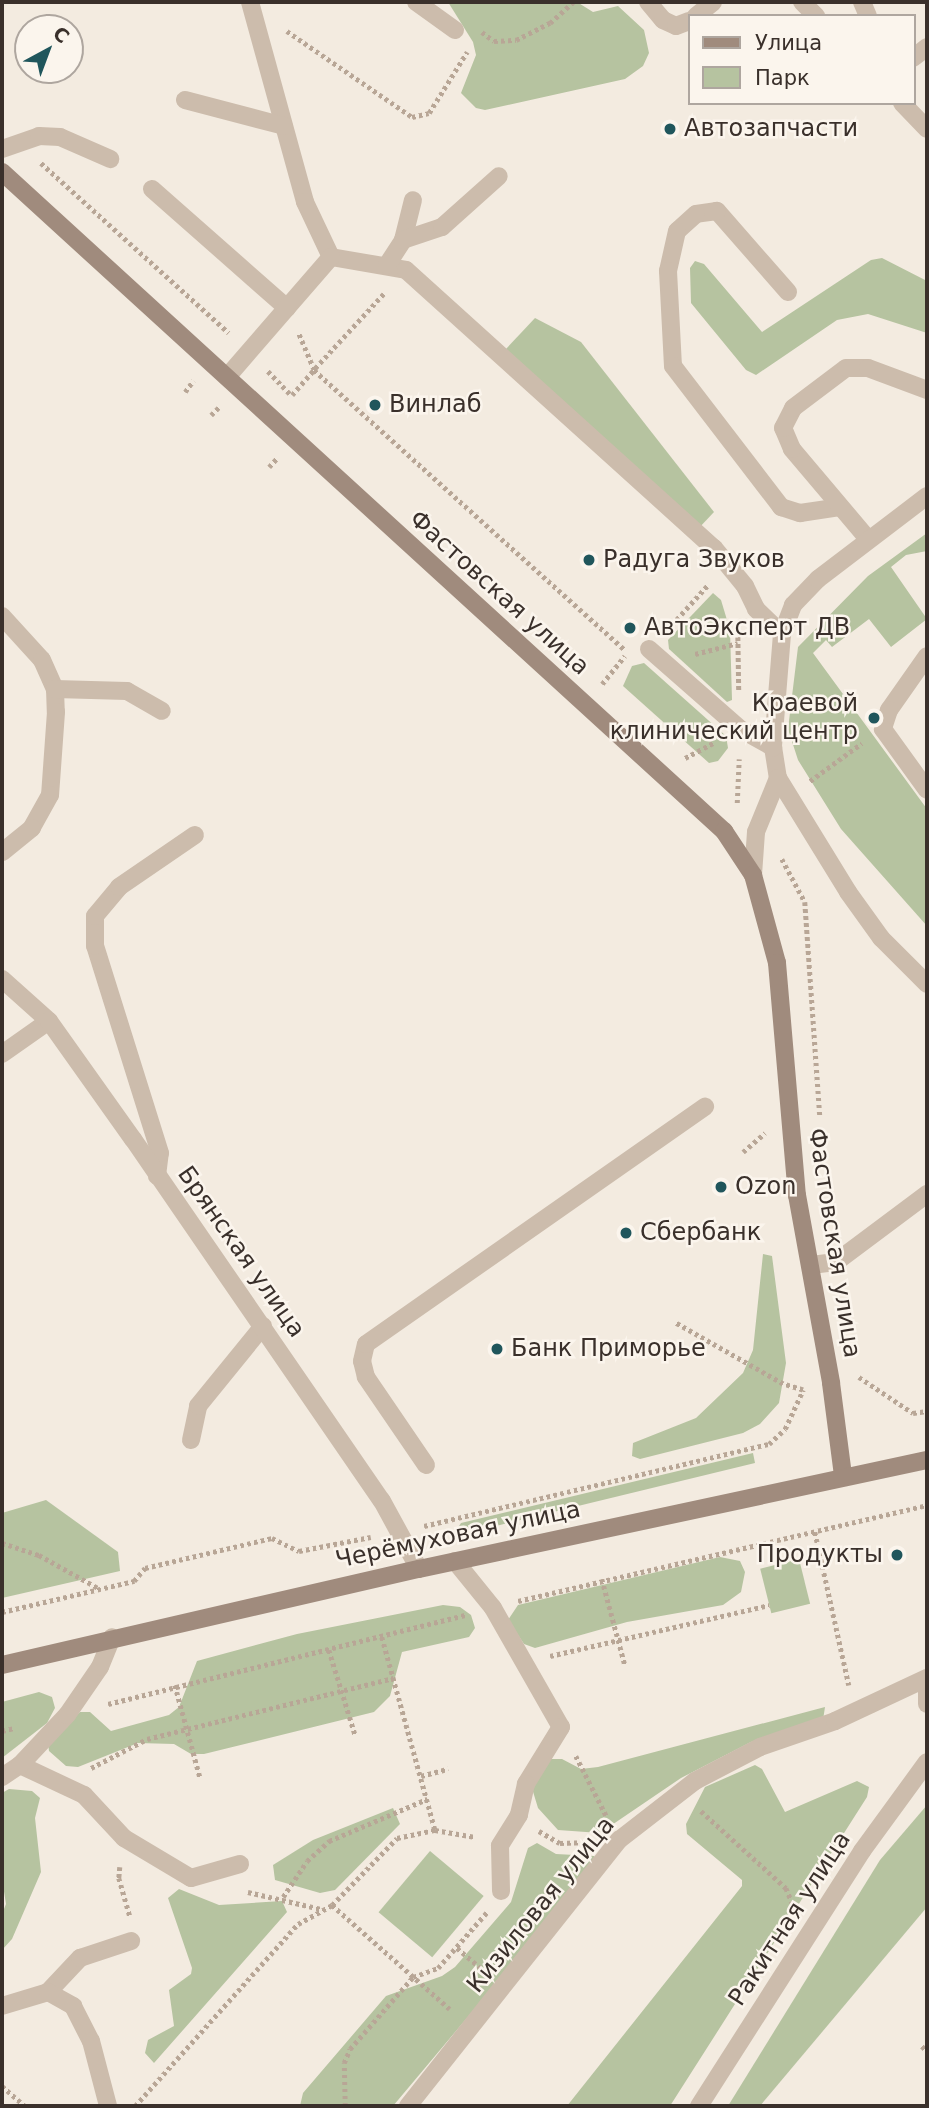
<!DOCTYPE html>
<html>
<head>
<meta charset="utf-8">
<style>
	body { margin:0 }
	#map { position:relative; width:929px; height:2108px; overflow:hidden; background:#f3ebe0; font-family:"DejaVu Sans",sans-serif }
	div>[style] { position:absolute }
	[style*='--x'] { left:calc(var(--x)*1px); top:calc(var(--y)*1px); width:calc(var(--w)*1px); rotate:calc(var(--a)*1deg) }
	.green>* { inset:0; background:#b6c3a0; transform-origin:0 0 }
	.path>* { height:4.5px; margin-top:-2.25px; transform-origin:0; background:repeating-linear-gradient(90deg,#b8a696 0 3.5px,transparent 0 7px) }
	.service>* { height:18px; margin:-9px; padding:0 9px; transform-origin:9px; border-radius:9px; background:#ccbcac }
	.minor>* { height:18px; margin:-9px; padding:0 9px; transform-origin:9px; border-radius:9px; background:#ccbcac }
	.secondary>* { height:18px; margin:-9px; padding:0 9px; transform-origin:9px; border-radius:9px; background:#a08b7d }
	.dots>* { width:19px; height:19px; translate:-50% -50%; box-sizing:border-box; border:4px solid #fbf5ed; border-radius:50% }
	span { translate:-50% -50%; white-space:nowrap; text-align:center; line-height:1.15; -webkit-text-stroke:5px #fbf5ed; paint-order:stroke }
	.poi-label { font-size:24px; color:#3a302b }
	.left { translate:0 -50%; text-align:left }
	.right { translate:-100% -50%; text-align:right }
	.street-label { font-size:24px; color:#3a302b }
	.frame { position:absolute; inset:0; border:4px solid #3a302b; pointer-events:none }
	.legend { position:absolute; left:688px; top:14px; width:228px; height:91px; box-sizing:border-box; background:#fbf5ed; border:2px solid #aea69f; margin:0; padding:9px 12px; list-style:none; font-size:21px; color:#3a302b }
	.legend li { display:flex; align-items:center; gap:14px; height:35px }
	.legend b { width:35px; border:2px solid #aea69f }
	.north { position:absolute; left:14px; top:14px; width:70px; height:70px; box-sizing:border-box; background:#fbf5ed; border:2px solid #aea69f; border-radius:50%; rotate:41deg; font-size:19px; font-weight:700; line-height:28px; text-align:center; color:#3a302b }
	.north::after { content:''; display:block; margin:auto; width:24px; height:32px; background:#20565c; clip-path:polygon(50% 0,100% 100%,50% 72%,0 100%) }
</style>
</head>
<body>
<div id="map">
	<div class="green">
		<i style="clip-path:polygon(448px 2px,577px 2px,593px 12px,618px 6px,644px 30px,649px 53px,643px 66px,625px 79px,485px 110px,476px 108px,461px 93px,476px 55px,473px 42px)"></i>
		<i style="clip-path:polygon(882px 258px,927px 281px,927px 333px,868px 314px,837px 320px,756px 375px,746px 370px,691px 303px,690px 268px,695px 261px,704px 264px,762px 332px,871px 260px)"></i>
		<i style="clip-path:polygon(535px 318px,581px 342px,714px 512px,698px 529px,506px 349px)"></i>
		<i style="clip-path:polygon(927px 533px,927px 551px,906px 555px,891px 567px,927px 619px,891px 647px,869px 619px,832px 647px,826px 640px,813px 653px,927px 809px,927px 926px,841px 829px,798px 760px,788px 729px,798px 647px,868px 576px)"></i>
		<i style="clip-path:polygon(713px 593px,721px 600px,730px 630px,732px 700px,727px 702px,669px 649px,668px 640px)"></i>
		<i style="clip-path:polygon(644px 663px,726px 736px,728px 748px,718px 761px,709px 763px,623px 686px,632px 666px)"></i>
		<i style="clip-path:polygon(763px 1254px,772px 1256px,786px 1363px,779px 1403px,760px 1424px,743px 1433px,640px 1459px,632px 1456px,633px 1443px,696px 1418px,743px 1373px,753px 1350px)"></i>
		<i style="clip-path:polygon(753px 1453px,755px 1463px,463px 1534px,456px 1531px,461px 1523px)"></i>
		<i style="clip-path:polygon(46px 1500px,118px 1552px,120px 1571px,2px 1598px,2px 1513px)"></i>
		<i style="clip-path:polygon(720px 1557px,740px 1561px,745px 1572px,741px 1592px,723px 1605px,627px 1622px,535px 1648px,524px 1644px,508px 1620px,518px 1605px)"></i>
		<i style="left:799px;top:1559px;width:46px;height:40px;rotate:76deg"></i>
		<i style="clip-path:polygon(443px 1605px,460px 1607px,471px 1615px,475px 1628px,469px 1637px,402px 1652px,390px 1696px,374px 1712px,204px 1754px,191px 1754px,174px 1744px,138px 1743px,78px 1767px,66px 1766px,49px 1751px,48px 1743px,80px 1712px,90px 1712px,111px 1731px,169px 1715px,179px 1707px,197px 1661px,297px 1634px)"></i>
		<i style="clip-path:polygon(39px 1692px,52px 1697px,55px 1708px,47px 1723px,2px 1758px,2px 1702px)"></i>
		<i style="clip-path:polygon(825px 1707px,823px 1720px,751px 1742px,681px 1778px,600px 1833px,558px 1830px,538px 1808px,531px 1785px,544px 1759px,562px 1759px,581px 1769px,598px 1767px)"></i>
		<i style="clip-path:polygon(755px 1765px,762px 1769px,785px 1812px,857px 1781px,869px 1787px,867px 1797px,670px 2106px,567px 2106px,742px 1886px,742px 1880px,687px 1834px,686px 1824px,705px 1787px)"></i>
		<i style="clip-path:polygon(9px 1789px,32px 1791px,40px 1798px,35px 1818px,41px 1872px,12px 1939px,2px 1950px,2px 1914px,6px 1904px,2px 1879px,2px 1793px)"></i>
		<i style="clip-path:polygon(927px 1805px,927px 1907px,760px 2106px,728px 2106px,880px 1860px)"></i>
		<i style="clip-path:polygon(393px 1808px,400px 1824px,335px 1890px,320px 1893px,275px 1880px,273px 1865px,313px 1840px)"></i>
		<i style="clip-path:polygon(537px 1843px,556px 1854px,594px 1856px,598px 1862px,393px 2106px,300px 2106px,303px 2093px,386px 1996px,442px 1976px,455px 1967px,511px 1902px,528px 1848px)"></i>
		<i style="left:430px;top:1851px;width:70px;height:80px;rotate:40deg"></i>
		<i style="clip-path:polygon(179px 1889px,219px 1905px,282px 1901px,287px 1912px,154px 2063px,145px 2053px,148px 2040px,174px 2026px,169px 1990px,191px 1974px,192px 1968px,168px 1898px)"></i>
	</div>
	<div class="path">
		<i style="--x:287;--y:31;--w:152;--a:34.5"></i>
		<i style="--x:412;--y:117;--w:17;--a:-13"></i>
		<i style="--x:429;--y:113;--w:72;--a:-58.1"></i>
		<i style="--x:482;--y:32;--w:15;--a:37"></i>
		<i style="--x:494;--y:41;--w:22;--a:-3"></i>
		<i style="--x:516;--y:40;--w:38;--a:-27"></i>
		<i style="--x:550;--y:23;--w:31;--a:-42"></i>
		<i style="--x:41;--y:163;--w:253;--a:42.1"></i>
		<i style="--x:384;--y:294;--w:103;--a:132.6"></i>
		<i style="--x:314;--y:370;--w:417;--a:42"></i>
		<i style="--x:268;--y:371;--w:33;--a:46"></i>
		<i style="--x:185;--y:392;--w:14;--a:-54"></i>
		<i style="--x:292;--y:395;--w:33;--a:-49"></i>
		<i style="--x:314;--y:370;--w:39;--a:-113"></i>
		<i style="--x:211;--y:415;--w:13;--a:-45"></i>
		<i style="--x:269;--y:467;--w:13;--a:-48"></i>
		<i style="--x:667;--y:630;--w:61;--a:-47.7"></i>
		<i style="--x:738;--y:630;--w:61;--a:89.1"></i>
		<i style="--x:695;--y:654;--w:44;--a:-14.3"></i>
		<i style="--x:602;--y:684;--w:36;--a:-51"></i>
		<i style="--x:685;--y:758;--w:34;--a:-28"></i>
		<i style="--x:810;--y:781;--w:64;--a:-36.2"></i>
		<i style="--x:737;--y:803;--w:44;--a:-87.4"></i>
		<i style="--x:782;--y:859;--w:49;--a:61.9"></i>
		<i style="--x:805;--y:902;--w:215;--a:86"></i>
		<i style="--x:743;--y:1152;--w:29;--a:-41"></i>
		<i style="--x:859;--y:1377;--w:65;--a:33.7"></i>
		<i style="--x:913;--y:1413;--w:14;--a:-8"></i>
		<i style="--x:424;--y:1526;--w:355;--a:-13.4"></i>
		<i style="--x:769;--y:1444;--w:22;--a:-43"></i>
		<i style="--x:785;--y:1429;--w:43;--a:-65.2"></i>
		<i style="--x:803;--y:1390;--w:21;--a:-163"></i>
		<i style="--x:783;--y:1384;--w:125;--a:-150.4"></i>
		<i style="--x:815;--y:1532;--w:157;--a:77.5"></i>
		<i style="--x:2;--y:1543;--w:39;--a:18"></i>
		<i style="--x:39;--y:1555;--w:68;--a:29.2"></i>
		<i style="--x:602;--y:1579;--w:89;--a:75"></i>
		<i style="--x:518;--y:1601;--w:420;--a:-13.2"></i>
		<i style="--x:2;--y:1612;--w:136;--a:-13.2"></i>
		<i style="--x:134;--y:1581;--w:17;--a:-50"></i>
		<i style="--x:145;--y:1568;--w:130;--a:-13.3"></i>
		<i style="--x:272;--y:1538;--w:30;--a:26"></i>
		<i style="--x:299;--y:1551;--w:73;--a:-11"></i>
		<i style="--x:382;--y:1637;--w:200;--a:74.6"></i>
		<i style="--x:329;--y:1650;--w:88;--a:72.8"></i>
		<i style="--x:550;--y:1656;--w:225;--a:-13.1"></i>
		<i style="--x:175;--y:1685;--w:95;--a:74.8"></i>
		<i style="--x:108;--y:1704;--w:369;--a:-14"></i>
		<i style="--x:2;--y:1731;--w:12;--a:-14"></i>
		<i style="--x:576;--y:1756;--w:68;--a:63.1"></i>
		<i style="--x:91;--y:1768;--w:63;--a:-27.4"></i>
		<i style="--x:147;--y:1739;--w:254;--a:-13.9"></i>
		<i style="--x:421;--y:1776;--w:28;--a:-15"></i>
		<i style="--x:701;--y:1811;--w:115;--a:42.2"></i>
		<i style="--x:786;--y:1888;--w:21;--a:67"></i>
		<i style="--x:539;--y:1831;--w:24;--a:30"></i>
		<i style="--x:560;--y:1843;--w:23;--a:-2"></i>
		<i style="--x:120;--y:1867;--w:11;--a:95"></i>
		<i style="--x:119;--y:1878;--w:40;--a:74"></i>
		<i style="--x:248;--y:1892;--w:75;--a:13.1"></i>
		<i style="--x:283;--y:1897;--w:43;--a:-56.3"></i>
		<i style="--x:307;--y:1861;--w:30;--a:-42"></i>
		<i style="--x:329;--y:1841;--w:107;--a:-23.2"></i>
		<i style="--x:332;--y:1905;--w:157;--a:41.4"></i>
		<i style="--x:457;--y:1948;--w:34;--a:40"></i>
		<i style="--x:922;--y:2046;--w:7;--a:45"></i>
		<i style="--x:2;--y:2086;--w:30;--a:41"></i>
		<i style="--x:135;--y:2106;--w:244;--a:-48.2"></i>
		<i style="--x:298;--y:1924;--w:39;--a:-29"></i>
		<i style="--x:332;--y:1905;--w:93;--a:-45.9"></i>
		<i style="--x:397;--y:1838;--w:39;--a:-12"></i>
		<i style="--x:435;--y:1830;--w:41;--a:9.9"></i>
		<i style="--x:345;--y:2106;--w:43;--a:-91.3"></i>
		<i style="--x:344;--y:2063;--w:15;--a:-67"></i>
		<i style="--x:350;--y:2049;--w:96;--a:-48.8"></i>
		<i style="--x:413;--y:1977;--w:27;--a:-20"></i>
		<i style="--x:438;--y:1968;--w:74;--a:-48.8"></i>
	</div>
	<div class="service">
		<i style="--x:250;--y:2;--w:207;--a:74.6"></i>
		<i style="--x:305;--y:202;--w:61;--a:64.7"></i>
		<i style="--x:416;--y:2;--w:48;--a:35.7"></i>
		<i style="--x:648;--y:2;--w:23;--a:50"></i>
		<i style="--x:663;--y:20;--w:14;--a:25"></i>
		<i style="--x:676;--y:26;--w:14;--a:-21"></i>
		<i style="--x:802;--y:2;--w:20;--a:45"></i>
		<i style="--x:862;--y:2;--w:15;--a:67"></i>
		<i style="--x:696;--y:16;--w:22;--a:-39"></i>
		<i style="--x:913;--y:58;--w:18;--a:-38"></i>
		<i style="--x:185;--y:100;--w:102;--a:14.7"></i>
		<i style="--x:902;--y:103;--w:36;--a:46"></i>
		<i style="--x:2;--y:149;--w:39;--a:-19"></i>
		<i style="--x:39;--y:136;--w:21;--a:3"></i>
		<i style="--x:60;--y:137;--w:55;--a:23.7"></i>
		<i style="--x:152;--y:189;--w:180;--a:41.4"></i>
		<i style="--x:403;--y:240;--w:41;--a:-76"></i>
		<i style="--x:331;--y:257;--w:76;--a:9.8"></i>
		<i style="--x:406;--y:270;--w:415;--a:42.1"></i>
		<i style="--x:714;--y:548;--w:49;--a:50.8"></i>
		<i style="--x:745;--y:586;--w:25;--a:64"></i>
		<i style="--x:756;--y:609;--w:36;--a:44"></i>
		<i style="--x:782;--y:634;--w:113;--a:94.6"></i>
		<i style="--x:773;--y:747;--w:31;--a:81"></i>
		<i style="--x:778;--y:778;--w:58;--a:112.2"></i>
		<i style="--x:756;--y:832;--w:43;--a:94"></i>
		<i style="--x:387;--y:265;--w:30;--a:-57"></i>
		<i style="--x:403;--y:240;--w:41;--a:-18.4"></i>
		<i style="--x:442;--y:227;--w:76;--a:-41.8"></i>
		<i style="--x:788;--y:292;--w:108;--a:-131.2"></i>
		<i style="--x:717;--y:211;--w:21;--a:172"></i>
		<i style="--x:696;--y:214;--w:25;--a:138"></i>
		<i style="--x:677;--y:231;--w:41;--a:102.7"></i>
		<i style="--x:668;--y:271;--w:95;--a:87"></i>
		<i style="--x:673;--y:366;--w:178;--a:52.5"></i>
		<i style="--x:781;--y:507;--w:20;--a:18"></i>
		<i style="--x:800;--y:513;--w:40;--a:-8.5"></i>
		<i style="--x:227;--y:377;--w:159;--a:-49.1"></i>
		<i style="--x:868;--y:539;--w:118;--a:-130.2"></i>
		<i style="--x:792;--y:449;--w:23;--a:-113"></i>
		<i style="--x:783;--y:428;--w:22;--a:-63"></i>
		<i style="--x:793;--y:408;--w:66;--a:-37"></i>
		<i style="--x:846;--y:368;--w:22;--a:0"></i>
		<i style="--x:868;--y:368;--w:63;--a:20.4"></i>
		<i style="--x:2;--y:616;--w:59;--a:47.7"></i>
		<i style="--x:42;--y:660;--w:32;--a:66"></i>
		<i style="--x:55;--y:689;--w:23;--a:88"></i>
		<i style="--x:56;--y:712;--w:83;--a:94.1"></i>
		<i style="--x:50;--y:795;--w:38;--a:119"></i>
		<i style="--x:32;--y:828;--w:38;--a:141"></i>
		<i style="--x:782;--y:634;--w:31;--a:-69"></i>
		<i style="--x:793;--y:605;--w:36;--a:-46"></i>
		<i style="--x:818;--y:579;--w:137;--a:-37.3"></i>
		<i style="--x:649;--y:649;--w:121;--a:41.3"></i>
		<i style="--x:740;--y:729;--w:38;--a:29"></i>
		<i style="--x:927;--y:656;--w:66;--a:125.1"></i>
		<i style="--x:889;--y:710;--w:20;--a:108"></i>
		<i style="--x:883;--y:729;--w:75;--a:54.2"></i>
		<i style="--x:55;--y:689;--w:72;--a:1.6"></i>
		<i style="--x:127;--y:691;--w:40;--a:29.7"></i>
		<i style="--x:778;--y:778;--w:134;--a:58.4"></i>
		<i style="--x:848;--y:892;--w:57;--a:54.3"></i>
		<i style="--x:881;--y:938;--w:65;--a:45"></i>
		<i style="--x:2;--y:1054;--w:57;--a:-35.1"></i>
		<i style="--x:157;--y:1176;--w:23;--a:-83"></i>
		<i style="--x:160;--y:1153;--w:217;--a:-107.4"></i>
		<i style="--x:95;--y:946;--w:30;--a:-90"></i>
		<i style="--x:95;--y:916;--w:38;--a:-50"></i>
		<i style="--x:119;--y:887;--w:92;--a:-34.4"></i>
		<i style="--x:811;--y:1265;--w:25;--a:-7"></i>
		<i style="--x:836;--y:1262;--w:114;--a:-36.8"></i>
		<i style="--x:191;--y:1440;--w:35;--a:-78"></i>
		<i style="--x:198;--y:1406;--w:103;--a:-50.9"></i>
		<i style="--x:426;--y:1465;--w:107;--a:-124.3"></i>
		<i style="--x:366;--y:1377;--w:16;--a:-104"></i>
		<i style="--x:362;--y:1361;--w:17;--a:-77"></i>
		<i style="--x:366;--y:1344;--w:414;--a:-35"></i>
		<i style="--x:455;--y:1561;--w:60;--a:51"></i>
		<i style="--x:493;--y:1608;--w:137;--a:60.3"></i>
		<i style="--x:561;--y:1727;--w:67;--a:121.6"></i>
		<i style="--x:526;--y:1784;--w:32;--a:103"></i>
		<i style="--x:519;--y:1815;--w:36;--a:122"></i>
		<i style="--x:500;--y:1846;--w:45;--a:88.7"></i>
		<i style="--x:20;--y:1765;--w:71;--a:25.1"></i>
		<i style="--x:84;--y:1795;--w:59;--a:47.1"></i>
		<i style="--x:124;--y:1838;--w:78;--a:30.8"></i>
		<i style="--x:191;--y:1878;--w:51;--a:-15.9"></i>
		<i style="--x:2;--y:1777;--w:22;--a:-34"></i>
		<i style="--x:20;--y:1765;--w:69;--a:-46.8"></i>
		<i style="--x:67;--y:1715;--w:58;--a:-55.5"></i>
		<i style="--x:100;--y:1667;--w:32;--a:-68"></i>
		<i style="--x:48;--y:1992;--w:47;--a:-46.7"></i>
		<i style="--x:80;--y:1958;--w:54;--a:-18.4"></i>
		<i style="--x:2;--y:2006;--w:48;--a:-16.9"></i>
		<i style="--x:48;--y:1992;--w:29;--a:29"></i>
		<i style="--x:73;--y:2006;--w:39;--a:63"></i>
		<i style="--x:91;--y:2041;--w:67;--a:75.3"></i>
	</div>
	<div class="minor">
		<i style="--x:2;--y:979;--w:63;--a:41.8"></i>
		<i style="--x:49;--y:1021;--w:145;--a:54.6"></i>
		<i style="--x:133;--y:1139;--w:439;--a:55.5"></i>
		<i style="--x:382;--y:1501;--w:77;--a:61.4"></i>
		<i style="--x:927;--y:1684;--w:20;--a:90"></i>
		<i style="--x:408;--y:2106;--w:340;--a:-51.6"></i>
		<i style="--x:619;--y:1840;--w:96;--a:-37.8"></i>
		<i style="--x:695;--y:1781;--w:73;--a:-27.6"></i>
		<i style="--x:760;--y:1747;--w:79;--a:-19.1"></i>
		<i style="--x:835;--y:1721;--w:102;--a:-25.1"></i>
		<i style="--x:699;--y:2106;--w:303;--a:-57.4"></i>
		<i style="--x:862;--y:1851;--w:110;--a:-53.9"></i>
	</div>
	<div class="secondary">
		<i style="--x:2;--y:172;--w:978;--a:42.39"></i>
		<i style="--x:724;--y:831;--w:53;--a:56.6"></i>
		<i style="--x:753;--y:875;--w:91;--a:74.7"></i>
		<i style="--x:777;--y:963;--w:233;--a:85.1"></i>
		<i style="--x:797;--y:1195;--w:191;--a:79.7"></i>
		<i style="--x:831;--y:1383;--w:93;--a:82.6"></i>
		<i style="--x:2;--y:1665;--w:428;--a:-13"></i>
		<i style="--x:419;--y:1569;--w:520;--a:-12.11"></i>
	</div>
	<div class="dots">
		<i style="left:670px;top:129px;background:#20565c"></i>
		<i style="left:375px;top:405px;background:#20565c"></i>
		<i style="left:589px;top:560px;background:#20565c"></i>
		<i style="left:630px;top:628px;background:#20565c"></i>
		<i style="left:874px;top:718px;background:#20565c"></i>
		<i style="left:721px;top:1187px;background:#20565c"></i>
		<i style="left:626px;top:1233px;background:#20565c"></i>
		<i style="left:497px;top:1349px;background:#20565c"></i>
		<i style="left:897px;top:1555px;background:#20565c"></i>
	</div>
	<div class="poi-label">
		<span class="left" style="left:684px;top:129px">Автозапчасти</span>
		<span class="left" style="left:389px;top:405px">Винлаб</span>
		<span class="left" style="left:603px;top:560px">Радуга Звуков</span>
		<span class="left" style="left:644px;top:628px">АвтоЭксперт ДВ</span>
		<span class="right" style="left:858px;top:718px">Краевой<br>клинический центр</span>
		<span class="left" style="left:735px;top:1187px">Ozon</span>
		<span class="left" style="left:640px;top:1233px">Сбербанк</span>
		<span class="left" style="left:511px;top:1349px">Банк Приморье</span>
		<span class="right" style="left:883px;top:1555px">Продукты</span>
	</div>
	<div class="street-label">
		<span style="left:499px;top:593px;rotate:42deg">Фастовская улица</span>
		<span style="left:834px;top:1243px;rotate:81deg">Фастовская улица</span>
		<span style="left:241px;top:1252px;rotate:55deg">Брянская улица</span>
		<span style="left:458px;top:1535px;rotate:-12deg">Черёмуховая улица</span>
		<span style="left:541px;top:1905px;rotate:-51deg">Кизиловая улица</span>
		<span style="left:790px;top:1919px;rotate:-57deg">Ракитная улица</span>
	</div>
	<div class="frame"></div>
	<ul class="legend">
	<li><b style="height:9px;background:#a08b7d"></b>Улица</li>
	<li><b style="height:19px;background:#b6c3a0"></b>Парк</li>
	</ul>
	<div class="north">С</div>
</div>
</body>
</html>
